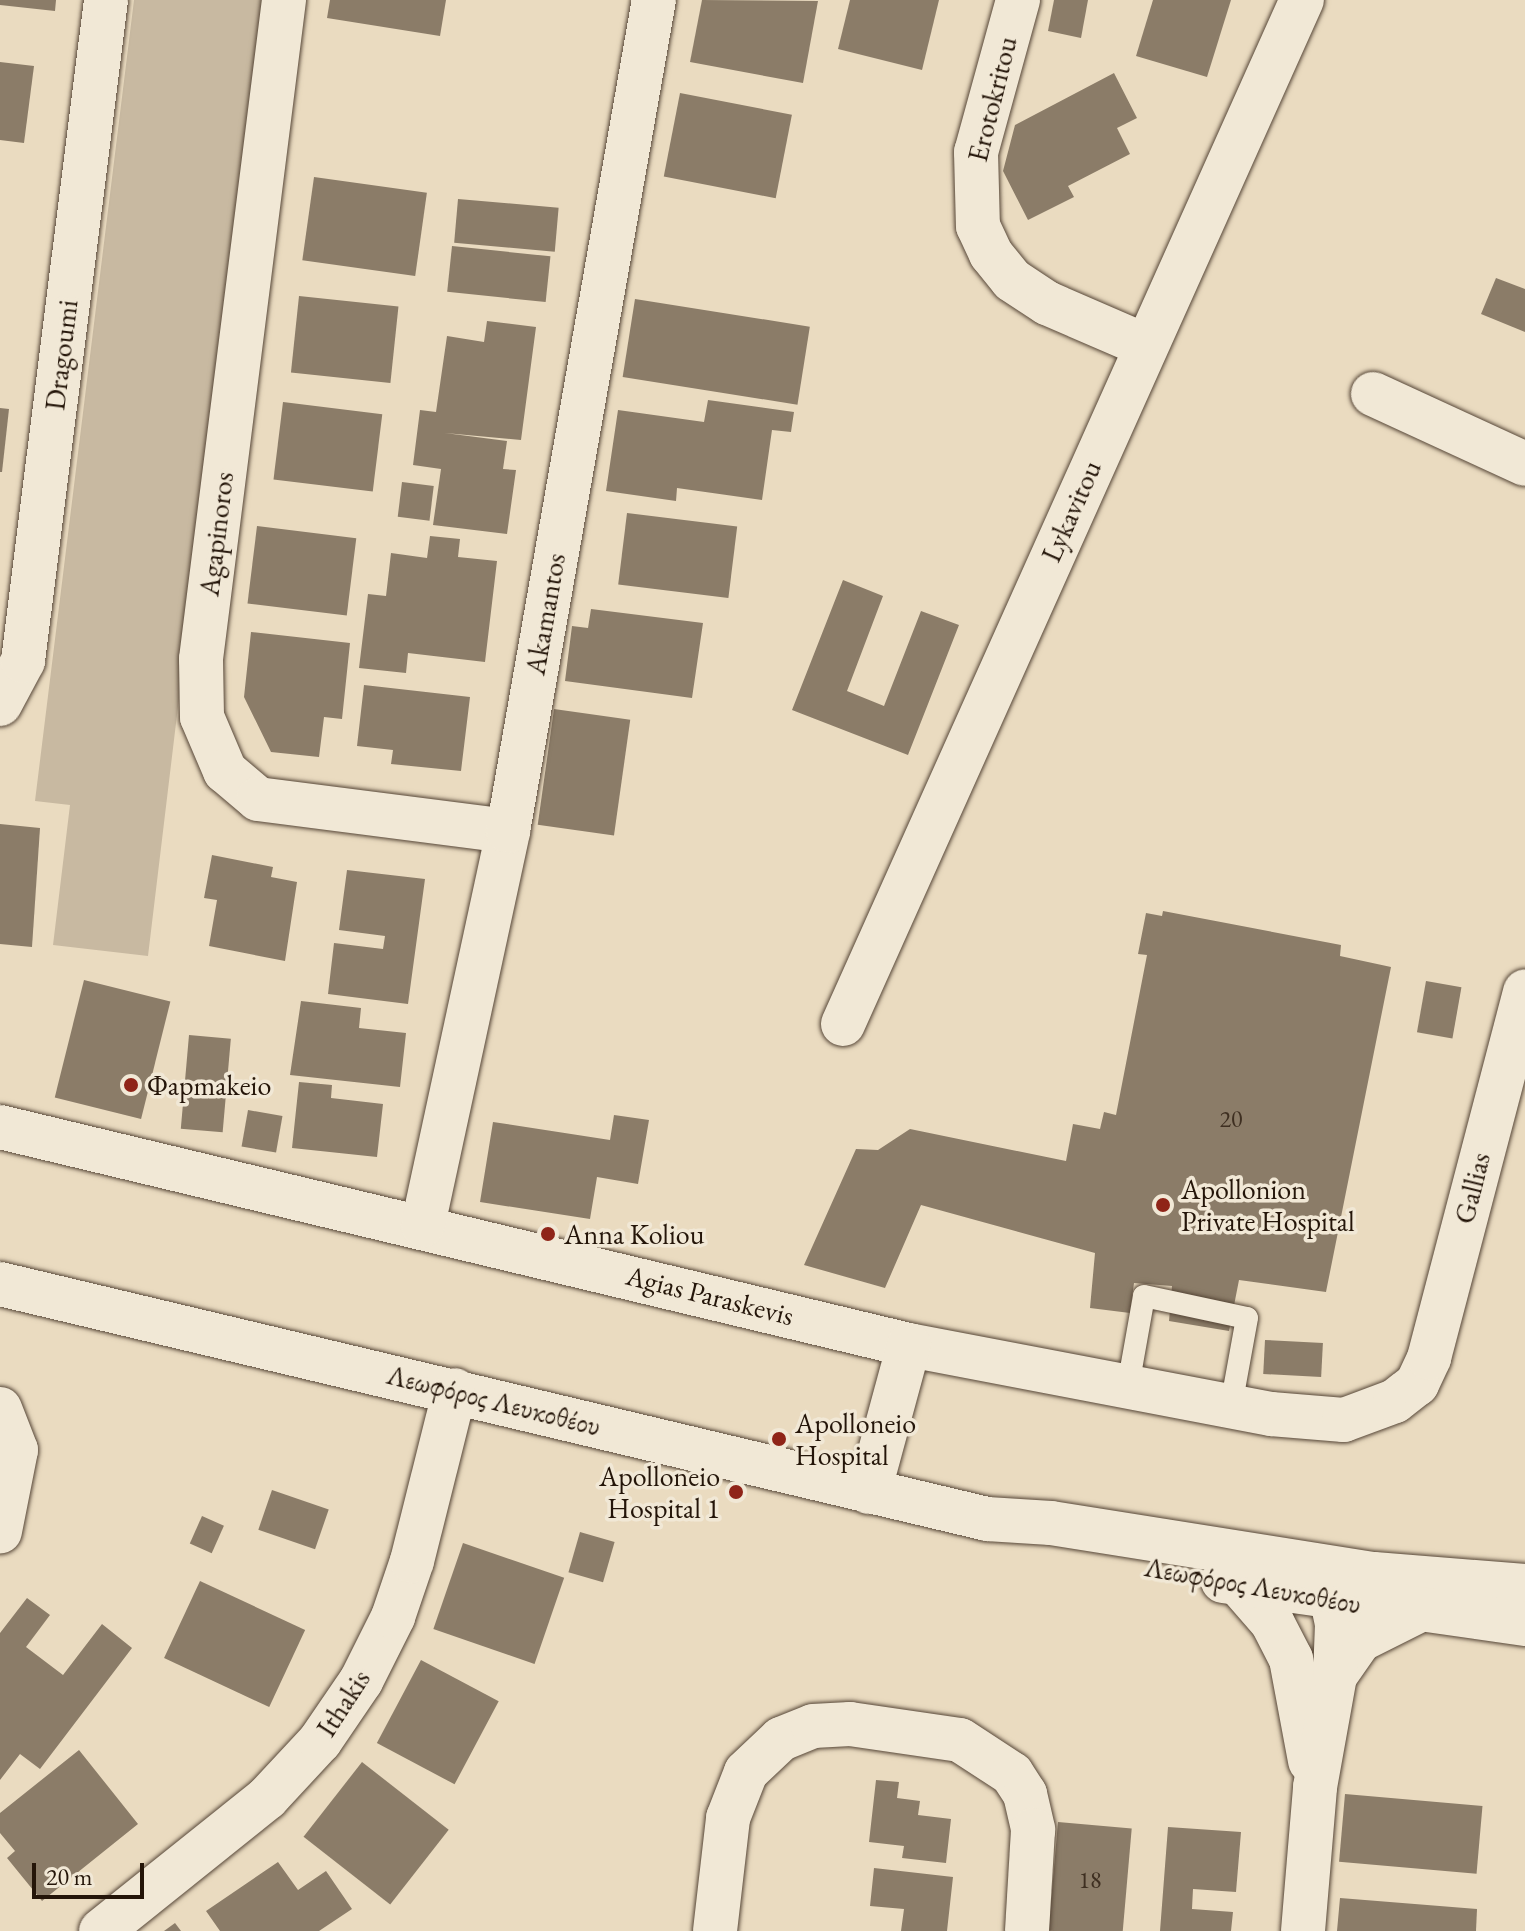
<!DOCTYPE html>
<html>
<head>
<meta charset="utf-8">
<style>
	body { margin:0 }
	#map { position:relative; width:1525px; height:1931px; overflow:hidden; background:#eadbc0; font-family:"EB Garamond",serif }
	div>[style] { position:absolute }
	[style*='--x'] { left:calc(var(--x)*1px); top:calc(var(--y)*1px); width:calc(var(--w)*1px); rotate:calc(var(--a)*1deg) }
	.green>* { inset:0; background:#c8b9a1 }
	.building>* { inset:0; background:#8b7c68; transform-origin:0 0 }
	.roads { filter:drop-shadow(0 0 2px #564637) drop-shadow(0 0 2px #564637) }
	.lane>* { height:22px; margin:-11px; padding:0 11px; transform-origin:11px; border-radius:11px; background:#f1e8d6 }
	.street>* { height:44px; margin:-22px; padding:0 22px; transform-origin:22px; border-radius:22px; background:#f1e8d6 }
	.secondary>* { height:44px; margin:-22px; padding:0 22px; transform-origin:22px; border-radius:22px; background:#f1e8d6 }
	.dots>* { width:22px; height:22px; translate:-50% -50%; box-sizing:border-box; border:4px solid #f1e8d6; border-radius:50% }
	span { translate:-50% -50%; white-space:nowrap; text-align:center; line-height:1.15; -webkit-text-stroke:7px #f1e8d6; paint-order:stroke }
	.number-label { font-size:24px; color:#3e2f21 }
	.number-label span { -webkit-text-stroke-width:0 }
	.street-label { font-size:28px; color:#241509 }
	.poi-label { font-size:28px; color:#241509 }
	.left { translate:0 -50%; text-align:left }
	.right { translate:-100% -50%; text-align:right }
	.scale { position:absolute; left:32px; top:1863px; width:112px; height:36px; box-sizing:border-box; border:4px solid #241509; border-top:0; padding-left:10px; font-size:24px; line-height:28px; white-space:nowrap; color:#241509; -webkit-text-stroke:6px #f1e8d6; paint-order:stroke }
</style>
</head>
<body>
<div id="map">
	<div class="green">
		<i style="clip-path:polygon(134px 0,263px 0,148px 956px,53px 945px,70px 805px,35px 801px)"></i>
	</div>
	<div class="building">
		<i style="clip-path:polygon(0 0,56px 0,55px 11px,0 5px)"></i>
		<i style="clip-path:polygon(330px 0,446px 0,440px 36px,327px 18px)"></i>
		<i style="clip-path:polygon(702px 0,818px 1px,803px 83px,690px 62px)"></i>
		<i style="clip-path:polygon(850px 0,939px 0,922px 70px,838px 49px)"></i>
		<i style="clip-path:polygon(1054px 0,1088px 0,1081px 38px,1048px 31px)"></i>
		<i style="clip-path:polygon(1153px 0,1231px 0,1207px 77px,1136px 56px)"></i>
		<i style="clip-path:polygon(0 62px,34px 66px,24px 143px,0 140px)"></i>
		<i style="clip-path:polygon(1114px 73px,1137px 118px,1117px 128px,1130px 154px,1068px 186px,1074px 197px,1028px 220px,1003px 171px,1015px 125px)"></i>
		<i style="left:680px;top:93px;width:114px;height:85px;rotate:11deg"></i>
		<i style="left:314px;top:177px;width:114px;height:84px;rotate:8deg"></i>
		<i style="left:458px;top:199px;width:101px;height:44px;rotate:5deg"></i>
		<i style="left:452px;top:246px;width:99px;height:46px;rotate:6deg"></i>
		<i style="clip-path:polygon(1496px 278px,1525px 289px,1525px 332px,1481px 314px)"></i>
		<i style="left:299px;top:296px;width:100px;height:77px;rotate:6deg"></i>
		<i style="left:635px;top:299px;width:177px;height:79px;rotate:9deg"></i>
		<i style="clip-path:polygon(487px 321px,536px 327px,521px 440px,445px 433px,507px 441px,503px 469px,516px 470px,507px 534px,433px 525px,441px 469px,413px 465px,420px 410px,436px 412px,447px 336px,484px 342px)"></i>
		<i style="clip-path:polygon(708px 400px,794px 412px,791px 432px,772px 430px,762px 500px,677px 488px,676px 501px,606px 491px,618px 410px,704px 422px)"></i>
		<i style="left:283px;top:402px;width:100px;height:78px;rotate:7deg"></i>
		<i style="clip-path:polygon(0 408px,9px 409px,2px 472px,0 472px)"></i>
		<i style="left:402px;top:482px;width:32px;height:35px;rotate:7deg"></i>
		<i style="left:627px;top:513px;width:111px;height:72px;rotate:7deg"></i>
		<i style="left:257px;top:526px;width:100px;height:78px;rotate:7deg"></i>
		<i style="clip-path:polygon(430px 536px,460px 539px,458px 557px,497px 561px,485px 662px,408px 653px,406px 673px,359px 668px,368px 594px,386px 596px,391px 553px,427px 558px)"></i>
		<i style="clip-path:polygon(843px 580px,883px 596px,847px 691px,884px 706px,921px 611px,959px 625px,908px 755px,792px 710px)"></i>
		<i style="clip-path:polygon(591px 609px,703px 623px,692px 698px,565px 681px,572px 626px,588px 628px)"></i>
		<i style="clip-path:polygon(251px 632px,350px 643px,342px 719px,324px 717px,319px 757px,271px 752px,244px 697px)"></i>
		<i style="clip-path:polygon(364px 685px,470px 697px,461px 771px,391px 764px,393px 750px,357px 746px)"></i>
		<i style="left:554px;top:709px;width:77px;height:117px;rotate:8deg"></i>
		<i style="clip-path:polygon(0 824px,40px 828px,32px 947px,0 944px)"></i>
		<i style="clip-path:polygon(212px 855px,273px 867px,271px 877px,297px 882px,285px 961px,209px 946px,217px 900px,204px 898px)"></i>
		<i style="clip-path:polygon(347px 870px,425px 879px,408px 1004px,328px 994px,334px 943px,383px 949px,385px 936px,339px 930px)"></i>
		<i style="clip-path:polygon(1163px 911px,1341px 945px,1340px 956px,1391px 967px,1326px 1292px,1239px 1280px,1229px 1331px,1169px 1321px,1172px 1286px,1134px 1283px,1130px 1313px,1090px 1308px,1095px 1253px,921px 1205px,885px 1288px,804px 1265px,856px 1149px,878px 1150px,910px 1129px,1066px 1161px,1073px 1124px,1100px 1129px,1104px 1112px,1116px 1115px,1147px 955px,1138px 954px,1146px 913px,1162px 916px)"></i>
		<i style="left:84px;top:980px;width:89px;height:121px;rotate:14deg"></i>
		<i style="left:1426px;top:981px;width:36px;height:52px;rotate:10deg"></i>
		<i style="clip-path:polygon(301px 1001px,361px 1008px,359px 1028px,406px 1033px,400px 1087px,290px 1075px)"></i>
		<i style="left:189px;top:1035px;width:42px;height:94px;rotate:5deg"></i>
		<i style="clip-path:polygon(299px 1082px,332px 1085px,331px 1098px,383px 1104px,377px 1157px,292px 1148px)"></i>
		<i style="left:248px;top:1110px;width:35px;height:37px;rotate:10deg"></i>
		<i style="clip-path:polygon(614px 1115px,649px 1120px,638px 1184px,597px 1177px,590px 1219px,480px 1202px,493px 1122px,610px 1140px)"></i>
		<i style="left:1265px;top:1340px;width:58px;height:34px;rotate:3deg"></i>
		<i style="left:272px;top:1490px;width:60px;height:42px;rotate:19deg"></i>
		<i style="left:202px;top:1516px;width:24px;height:30px;rotate:24deg"></i>
		<i style="left:580px;top:1532px;width:36px;height:42px;rotate:16deg"></i>
		<i style="left:463px;top:1543px;width:107px;height:91px;rotate:19deg"></i>
		<i style="left:200px;top:1581px;width:116px;height:85px;rotate:25deg"></i>
		<i style="clip-path:polygon(27px 1598px,50px 1615px,26px 1647px,63px 1675px,102px 1624px,132px 1648px,40px 1769px,20px 1754px,0 1780px,0 1633px)"></i>
		<i style="left:421px;top:1660px;width:88px;height:94px;rotate:28deg"></i>
		<i style="clip-path:polygon(79px 1750px,138px 1824px,42px 1901px,7px 1858px,15px 1851px,0 1833px,0 1813px)"></i>
		<i style="left:362px;top:1762px;width:110px;height:95px;rotate:38deg"></i>
		<i style="clip-path:polygon(876px 1780px,899px 1782px,897px 1798px,920px 1801px,918px 1815px,951px 1819px,946px 1863px,902px 1858px,904px 1846px,869px 1842px)"></i>
		<i style="left:1345px;top:1794px;width:138px;height:68px;rotate:5deg"></i>
		<i style="left:1058px;top:1822px;width:74px;height:109px;rotate:5deg"></i>
		<i style="clip-path:polygon(1168px 1827px,1241px 1832px,1236px 1892px,1193px 1889px,1192px 1909px,1233px 1912px,1231px 1931px,1160px 1931px)"></i>
		<i style="clip-path:polygon(278px 1862px,298px 1890px,326px 1871px,352px 1909px,319px 1931px,220px 1931px,206px 1911px)"></i>
		<i style="clip-path:polygon(874px 1868px,953px 1877px,947px 1931px,901px 1931px,904px 1909px,870px 1906px)"></i>
		<i style="clip-path:polygon(1340px 1898px,1477px 1909px,1476px 1931px,1337px 1931px)"></i>
		<i style="clip-path:polygon(175px 1923px,181px 1931px,164px 1931px)"></i>
	</div>
	<div class="roads">
		<div class="lane">
			<i style="--x:1128;--y:1386;--w:91;--a:-79.9"></i>
			<i style="--x:1144;--y:1296;--w:105;--a:12.1"></i>
			<i style="--x:1247;--y:1318;--w:89;--a:100.3"></i>
		</div>
		<div class="street">
			<i style="--x:284;--y:0;--w:664;--a:97.18"></i>
			<i style="--x:201;--y:659;--w:58;--a:89"></i>
			<i style="--x:202;--y:717;--w:59;--a:66.9"></i>
			<i style="--x:225;--y:771;--w:43;--a:40.3"></i>
			<i style="--x:258;--y:799;--w:252;--a:7.3"></i>
			<i style="--x:1018;--y:0;--w:158;--a:105.4"></i>
			<i style="--x:976;--y:152;--w:74;--a:88.5"></i>
			<i style="--x:978;--y:226;--w:31;--a:65"></i>
			<i style="--x:991;--y:254;--w:33;--a:51"></i>
			<i style="--x:1012;--y:280;--w:42;--a:33.3"></i>
			<i style="--x:1047;--y:303;--w:106;--a:23.4"></i>
			<i style="--x:1373;--y:394;--w:167;--a:24.7"></i>
			<i style="--x:0;--y:704;--w:49;--a:-61.9"></i>
			<i style="--x:23;--y:661;--w:666;--a:-82.84"></i>
			<i style="--x:843;--y:1024;--w:1122;--a:-65.86"></i>
			<i style="--x:0;--y:1127;--w:935;--a:13.49"></i>
			<i style="--x:909;--y:1345;--w:369;--a:10.8"></i>
			<i style="--x:1271;--y:1414;--w:73;--a:4.7"></i>
			<i style="--x:1344;--y:1420;--w:54;--a:-20.4"></i>
			<i style="--x:1395;--y:1401;--w:28;--a:-38"></i>
			<i style="--x:1417;--y:1384;--w:29;--a:-65"></i>
			<i style="--x:1429;--y:1358;--w:379;--a:-75.3"></i>
			<i style="--x:423;--y:1225;--w:403;--a:-77.8"></i>
			<i style="--x:508;--y:831;--w:844;--a:-80.04"></i>
			<i style="--x:0;--y:1409;--w:44;--a:68.7"></i>
			<i style="--x:16;--y:1450;--w:83;--a:101.2"></i>
			<i style="--x:869;--y:1492;--w:152;--a:-74.8"></i>
			<i style="--x:1238;--y:1583;--w:52;--a:48.9"></i>
			<i style="--x:1272;--y:1622;--w:42;--a:62.8"></i>
			<i style="--x:1291;--y:1659;--w:104;--a:79.4"></i>
			<i style="--x:1335;--y:1676;--w:44;--a:-55.2"></i>
			<i style="--x:1360;--y:1640;--w:63;--a:-26.6"></i>
			<i style="--x:101;--y:1931;--w:213;--a:-38.7"></i>
			<i style="--x:267;--y:1798;--w:78;--a:-47.1"></i>
			<i style="--x:320;--y:1741;--w:73;--a:-55.7"></i>
			<i style="--x:361;--y:1681;--w:72;--a:-63.4"></i>
			<i style="--x:393;--y:1617;--w:59;--a:-71.3"></i>
			<i style="--x:412;--y:1561;--w:176;--a:-75.9"></i>
			<i style="--x:715;--y:1931;--w:114;--a:-83.4"></i>
			<i style="--x:728;--y:1818;--w:49;--a:-68.6"></i>
			<i style="--x:746;--y:1772;--w:48;--a:-43.3"></i>
			<i style="--x:781;--y:1739;--w:35;--a:-22"></i>
			<i style="--x:813;--y:1726;--w:37;--a:-3"></i>
			<i style="--x:850;--y:1724;--w:111;--a:8.3"></i>
			<i style="--x:960;--y:1740;--w:62;--a:33.2"></i>
			<i style="--x:1012;--y:1774;--w:24;--a:57"></i>
			<i style="--x:1025;--y:1794;--w:37;--a:77"></i>
			<i style="--x:1033;--y:1830;--w:101;--a:93.4"></i>
			<i style="--x:1303;--y:1931;--w:144;--a:-85.2"></i>
			<i style="--x:1315;--y:1787;--w:113;--a:-79.8"></i>
			<i style="--x:1335;--y:1676;--w:52;--a:-87.8"></i>
			<i style="--x:1337;--y:1624;--w:35;--a:-102"></i>
			<i style="--x:1330;--y:1590;--w:29;--a:-134"></i>
		</div>
		<div class="secondary">
			<i style="--x:0;--y:1284;--w:1015;--a:13.39"></i>
			<i style="--x:987;--y:1519;--w:64;--a:3.6"></i>
			<i style="--x:1051;--y:1523;--w:327;--a:9"></i>
			<i style="--x:1374;--y:1574;--w:151;--a:4.5"></i>
			<i style="--x:1223;--y:1581;--w:305;--a:8.1"></i>
		</div>
	</div>
	<div class="dots">
		<i style="left:131px;top:1085px;background:#8f2418"></i>
		<i style="left:1163px;top:1205px;background:#8f2418"></i>
		<i style="left:548px;top:1234px;background:#8f2418"></i>
		<i style="left:779px;top:1439px;background:#8f2418"></i>
		<i style="left:736px;top:1492px;background:#8f2418"></i>
	</div>
	<div class="number-label">
		<span style="left:1231px;top:1119px">20</span>
		<span style="left:1090px;top:1880px">18</span>
	</div>
	<div class="street-label">
		<span style="left:992px;top:99px;rotate:-76deg">Erotokritou</span>
		<span style="left:61px;top:355px;rotate:-83deg">Dragoumi</span>
		<span style="left:1071px;top:511px;rotate:-66deg">Lykavitou</span>
		<span style="left:216px;top:534px;rotate:-83deg">Agapinoros</span>
		<span style="left:545px;top:614px;rotate:-80deg">Akamantos</span>
		<span style="left:1472px;top:1188px;rotate:-76deg">Gallias</span>
		<span style="left:710px;top:1295px;rotate:14deg">Agias Paraskevis</span>
		<span style="left:494px;top:1400px;rotate:14deg">Λεωφόρος Λευκοθέου</span>
		<span style="left:1253px;top:1585px;rotate:10deg">Λεωφόρος Λευκοθέου</span>
		<span style="left:343px;top:1703px;rotate:-57deg">Ithakis</span>
	</div>
	<div class="poi-label">
		<span class="left" style="left:147px;top:1085px">Φapmakeio</span>
		<span class="left" style="left:1181px;top:1205px">Apollonion<br>Private Hospital</span>
		<span class="left" style="left:564px;top:1234px">Anna Koliou</span>
		<span class="left" style="left:795px;top:1439px">Apolloneio<br>Hospital</span>
		<span class="right" style="left:720px;top:1492px">Apolloneio<br>Hospital 1</span>
	</div>
	<div class="scale">20 m</div>
</div>
</body>
</html>
